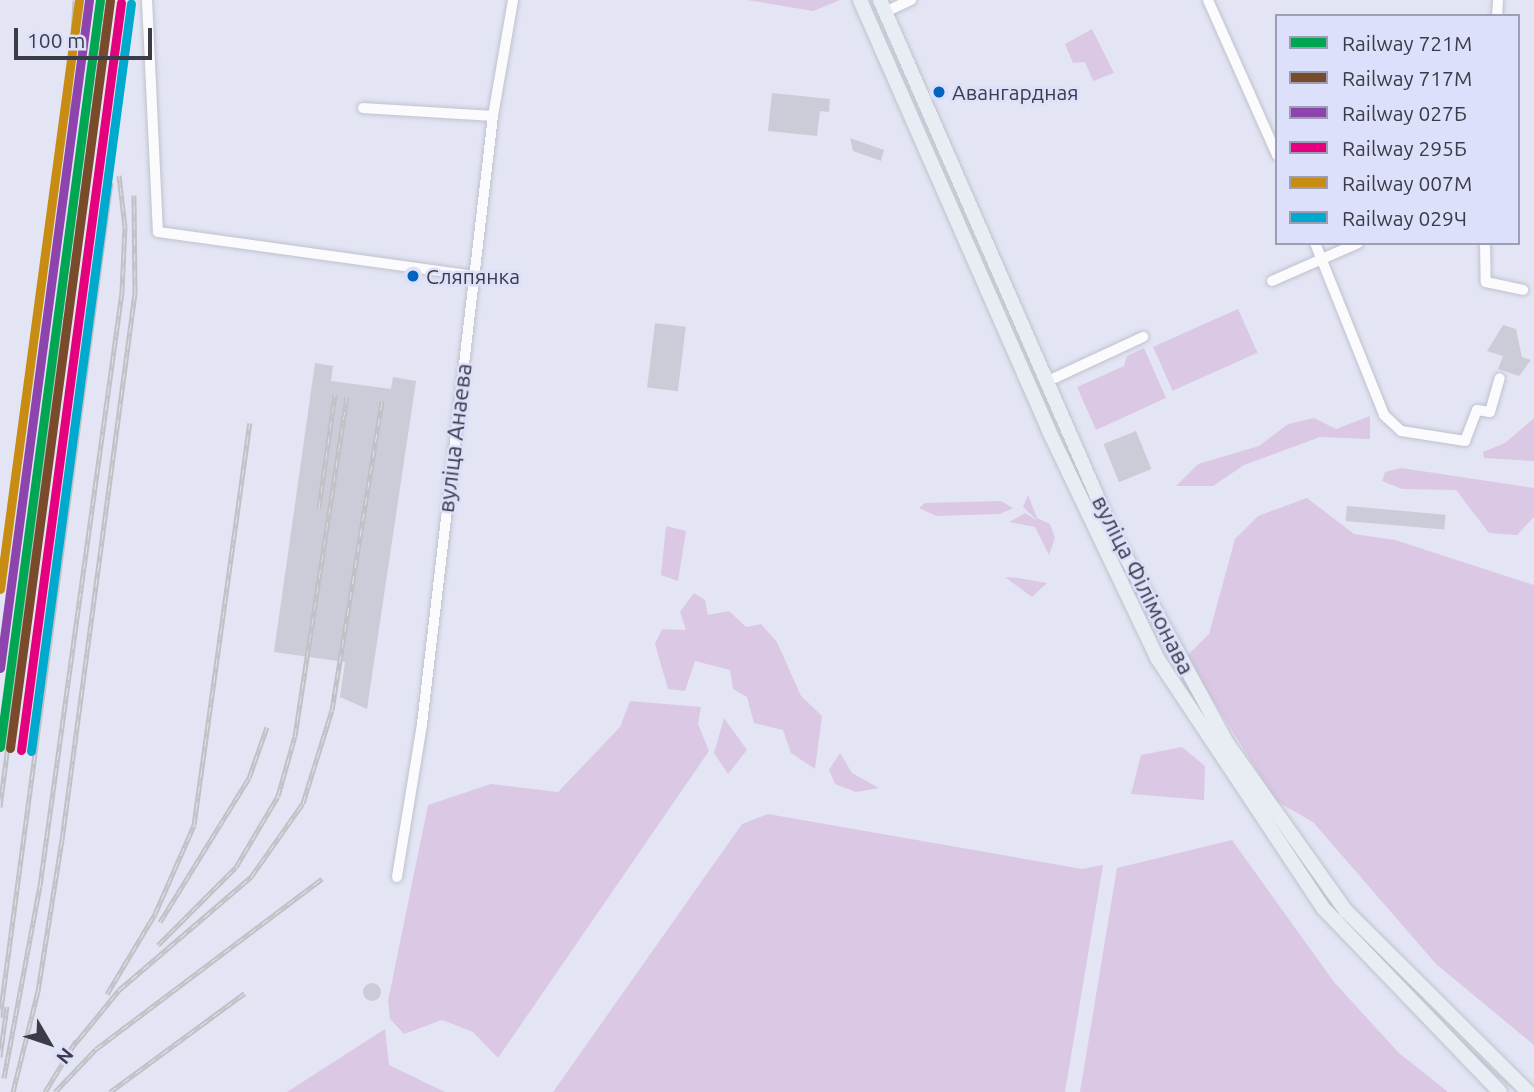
<!DOCTYPE html>
<html>
<head>
<meta charset="utf-8">
<style>
	body { margin:0 }
	#map { position:relative; width:1534px; height:1092px; overflow:hidden; background:#e3e5f4; font-family:Ubuntu,sans-serif }
	div>[style] { position:absolute }
	[style*='--x'] { left:calc(var(--x)*1px); top:calc(var(--y)*1px); width:calc(var(--w)*1px); rotate:calc(var(--a)*1deg) }
	.green>* { inset:0; background:#dbc8e5; transform-origin:0 0 }
	.building>* { inset:0; background:#ccccd8; transform-origin:0 0 }
	.round { border-radius:50% }
	.roads { filter:drop-shadow(0 0 2px #bfc1cd) drop-shadow(0 0 2px #bfc1cd) }
	.minor>* { height:10px; margin:-5px; padding:0 5px; transform-origin:5px; border-radius:5px; background:#fbfbfd }
	.major>* { height:14px; margin:-7px; padding:0 7px; transform-origin:7px; border-radius:7px; background:#e8ecf3 }
	.rail>* { height:5px; margin-top:-2.5px; transform-origin:0; background:repeating-linear-gradient(90deg,#dde0fa 0 8px,#c1c1c5 0 16px); box-sizing:border-box; border-block:2px solid #c1c1c5 }
	.rail-1>* { height:9px; margin:-4.5px; padding:0 4.5px; transform-origin:4.5px; border-radius:4.5px; background:#00a651 }
	.rail-2>* { height:9px; margin:-4.5px; padding:0 4.5px; transform-origin:4.5px; border-radius:4.5px; background:#7a4b2a }
	.rail-3>* { height:9px; margin:-4.5px; padding:0 4.5px; transform-origin:4.5px; border-radius:4.5px; background:#8e44ad }
	.rail-4>* { height:9px; margin:-4.5px; padding:0 4.5px; transform-origin:4.5px; border-radius:4.5px; background:#e5007d }
	.rail-5>* { height:9px; margin:-4.5px; padding:0 4.5px; transform-origin:4.5px; border-radius:4.5px; background:#c88c12 }
	.rail-6>* { height:9px; margin:-4.5px; padding:0 4.5px; transform-origin:4.5px; border-radius:4.5px; background:#00a9ce }
	.dots>* { width:19px; height:19px; translate:-50% -50%; box-sizing:border-box; border:4px solid #dde0fa; border-radius:50% }
	span { translate:-50% -50%; white-space:nowrap; text-align:center; line-height:1.15; -webkit-text-stroke:5px #dde0fa; paint-order:stroke }
	.bus-label { font-size:21px; color:#3b3c49 }
	.left { translate:0 -50%; text-align:left }
	.street-label { font-size:23px; color:#3b3c49 }
	.legend { position:absolute; left:1275px; top:14px; width:245px; height:231px; box-sizing:border-box; background:#dde0fa; border:2px solid #9c9eb3; margin:0; padding:9px 12px; list-style:none; font-size:21px; color:#3b3c49 }
	.legend li { display:flex; align-items:center; gap:14px; height:35px }
	.legend b { width:35px; border:2px solid #9c9eb3 }
	.north { position:absolute; left:14px; top:1008px; width:70px; height:70px; -webkit-text-stroke:5px #dde0fa; paint-order:stroke; rotate:129deg; font-size:19px; font-weight:700; line-height:28px; text-align:center; color:#3b3c49 }
	.north::after { content:''; display:block; margin:auto; width:24px; height:32px; background:#3b3c49; clip-path:polygon(50% 0,100% 100%,50% 72%,0 100%) }
	.scale { position:absolute; left:14px; top:28px; width:138px; height:32px; box-sizing:border-box; border:4px solid #3b3c49; border-top:0; padding-left:9px; font-size:21px; line-height:24px; white-space:nowrap; color:#3b3c49; -webkit-text-stroke:5px #dde0fa; paint-order:stroke }
</style>
</head>
<body>
<div id="map">
	<div class="green">
		<i style="clip-path:polygon(747px 0,840px 0,813px 11px)"></i>
		<i style="clip-path:polygon(1092px 29px,1114px 73px,1093px 81px,1085px 62px,1073px 63px,1065px 44px)"></i>
		<i style="left:1238px;top:309px;width:48px;height:93px;rotate:66deg"></i>
		<i style="clip-path:polygon(1144px 348px,1166px 398px,1096px 430px,1077px 387px,1124px 366px,1127px 356px)"></i>
		<i style="clip-path:polygon(1370px 416px,1370px 439px,1320px 437px,1244px 465px,1213px 486px,1176px 486px,1198px 464px,1259px 446px,1288px 424px,1314px 418px,1336px 429px)"></i>
		<i style="clip-path:polygon(1534px 418px,1534px 461px,1484px 458px,1483px 452px,1505px 443px)"></i>
		<i style="clip-path:polygon(1401px 468px,1534px 488px,1534px 517px,1517px 535px,1489px 533px,1456px 490px,1402px 489px,1382px 481px,1385px 472px)"></i>
		<i style="clip-path:polygon(1028px 495px,1037px 518px,1050px 524px,1055px 538px,1049px 555px,1035px 527px,1009px 522px,1025px 513px,1038px 521px,1023px 507px)"></i>
		<i style="clip-path:polygon(1307px 498px,1354px 534px,1395px 540px,1534px 585px,1534px 1045px,1436px 964px,1313px 822px,1276px 801px,1186px 657px,1209px 634px,1235px 539px,1258px 516px)"></i>
		<i style="clip-path:polygon(1001px 501px,1013px 508px,1000px 514px,936px 516px,919px 508px,925px 503px)"></i>
		<i style="clip-path:polygon(666px 526px,686px 531px,678px 581px,661px 575px)"></i>
		<i style="clip-path:polygon(1005px 577px,1018px 578px,1047px 583px,1032px 597px)"></i>
		<i style="clip-path:polygon(694px 593px,705px 600px,708px 615px,729px 611px,746px 627px,761px 624px,777px 642px,801px 696px,822px 716px,815px 769px,791px 753px,783px 730px,754px 723px,747px 697px,733px 689px,730px 670px,695px 661px,685px 691px,668px 689px,655px 644px,662px 629px,686px 630px,680px 612px)"></i>
		<i style="clip-path:polygon(1139px 600px,1235px 766px,1319px 886px,1421px 1001px,1517px 1092px,1479px 1062px,1344px 922px,1315px 887px,1217px 745px)"></i>
		<i style="clip-path:polygon(630px 701px,701px 707px,698px 724px,709px 751px,498px 1058px,473px 1032px,442px 1020px,404px 1034px,390px 1019px,388px 1001px,428px 805px,491px 784px,558px 792px,620px 727px)"></i>
		<i style="clip-path:polygon(724px 718px,747px 750px,728px 774px,714px 753px)"></i>
		<i style="clip-path:polygon(1182px 747px,1205px 766px,1204px 800px,1131px 794px,1141px 755px)"></i>
		<i style="clip-path:polygon(840px 753px,852px 773px,879px 788px,856px 792px,835px 784px,829px 770px)"></i>
		<i style="clip-path:polygon(768px 814px,1082px 869px,1103px 865px,1065px 1092px,553px 1092px,742px 824px)"></i>
		<i style="clip-path:polygon(1232px 840px,1334px 982px,1399px 1053px,1448px 1092px,1080px 1092px,1117px 868px)"></i>
		<i style="clip-path:polygon(385px 1029px,389px 1065px,445px 1092px,287px 1092px)"></i>
	</div>
	<div class="building">
		<i style="clip-path:polygon(772px 93px,830px 99px,829px 112px,820px 111px,817px 136px,768px 131px)"></i>
		<i style="clip-path:polygon(850px 138px,884px 150px,881px 161px,853px 151px)"></i>
		<i style="left:655px;top:323px;width:31px;height:65px;rotate:7deg"></i>
		<i style="clip-path:polygon(1503px 325px,1516px 329px,1522px 357px,1531px 360px,1519px 376px,1498px 369px,1503px 356px,1487px 351px)"></i>
		<i style="clip-path:polygon(315px 363px,333px 366px,331px 381px,391px 389px,393px 377px,416px 381px,367px 709px,340px 697px,345px 662px,274px 652px)"></i>
		<i style="left:1136px;top:431px;width:41px;height:35px;rotate:68deg"></i>
		<i style="left:1347px;top:506px;width:99px;height:15px;rotate:5deg"></i>
		<i class="round" style="left:363px;top:983px;width:18px;height:18px"></i>
	</div>
	<div class="roads">
		<div class="minor">
			<i style="--x:147;--y:0;--w:232;--a:87.3"></i>
			<i style="--x:158;--y:232;--w:320;--a:7.9"></i>
			<i style="--x:1208;--y:0;--w:170;--a:66"></i>
			<i style="--x:885;--y:12;--w:29;--a:-25"></i>
			<i style="--x:1497;--y:16;--w:16;--a:-86"></i>
			<i style="--x:363;--y:108;--w:130;--a:3.5"></i>
			<i style="--x:1315;--y:243;--w:185;--a:68.1"></i>
			<i style="--x:1384;--y:415;--w:23;--a:43"></i>
			<i style="--x:1401;--y:431;--w:65;--a:8.9"></i>
			<i style="--x:1465;--y:441;--w:33;--a:-69"></i>
			<i style="--x:1477;--y:410;--w:13;--a:9"></i>
			<i style="--x:1490;--y:412;--w:35;--a:-74"></i>
			<i style="--x:1485;--y:243;--w:39;--a:89"></i>
			<i style="--x:1486;--y:282;--w:38;--a:12"></i>
			<i style="--x:1272;--y:281;--w:94;--a:-23.8"></i>
			<i style="--x:1048;--y:381;--w:105;--a:-24.9"></i>
			<i style="--x:397;--y:877;--w:155;--a:-80.7"></i>
			<i style="--x:422;--y:724;--w:612;--a:-83.34"></i>
			<i style="--x:493;--y:116;--w:118;--a:-80.2"></i>
		</div>
		<div class="major">
			<i style="--x:860;--y:0;--w:468;--a:66.3"></i>
			<i style="--x:1048;--y:429;--w:254;--a:64.5"></i>
			<i style="--x:1157;--y:658;--w:300;--a:56.4"></i>
			<i style="--x:1323;--y:908;--w:255;--a:46.1"></i>
			<i style="--x:880;--y:0;--w:584;--a:66.38"></i>
			<i style="--x:1114;--y:535;--w:237;--a:61.5"></i>
			<i style="--x:1227;--y:743;--w:206;--a:54.7"></i>
			<i style="--x:1346;--y:911;--w:257;--a:44.8"></i>
		</div>
	</div>
	<div class="rail">
		<i style="--x:68;--y:119;--w:119;--a:-86.6"></i>
		<i style="--x:116;--y:122;--w:46;--a:-83.8"></i>
		<i style="--x:319;--y:508;--w:115;--a:-82"></i>
		<i style="--x:0;--y:807;--w:814;--a:-82.59"></i>
		<i style="--x:160;--y:922;--w:169;--a:-58.3"></i>
		<i style="--x:249;--y:778;--w:54;--a:-70.6"></i>
		<i style="--x:158;--y:945;--w:110;--a:-45"></i>
		<i style="--x:236;--y:867;--w:82;--a:-59.4"></i>
		<i style="--x:278;--y:796;--w:62;--a:-74.2"></i>
		<i style="--x:295;--y:736;--w:343;--a:-81.3"></i>
		<i style="--x:107;--y:994;--w:93;--a:-59"></i>
		<i style="--x:155;--y:914;--w:97;--a:-66.3"></i>
		<i style="--x:194;--y:825;--w:406;--a:-82.1"></i>
		<i style="--x:0;--y:1017;--w:842;--a:-82.43"></i>
		<i style="--x:70;--y:1050;--w:77;--a:-50.8"></i>
		<i style="--x:119;--y:990;--w:174;--a:-40.6"></i>
		<i style="--x:251;--y:877;--w:90;--a:-54.9"></i>
		<i style="--x:303;--y:803;--w:97;--a:-72.7"></i>
		<i style="--x:332;--y:710;--w:313;--a:-80.8"></i>
		<i style="--x:0;--y:1057;--w:51;--a:-82.2"></i>
		<i style="--x:4;--y:1078;--w:195;--a:-79.4"></i>
		<i style="--x:40;--y:886;--w:600;--a:-82.14"></i>
		<i style="--x:122;--y:292;--w:65;--a:-87.4"></i>
		<i style="--x:125;--y:227;--w:52;--a:-96.6"></i>
		<i style="--x:13;--y:1092;--w:104;--a:-76.1"></i>
		<i style="--x:38;--y:991;--w:153;--a:-81"></i>
		<i style="--x:62;--y:840;--w:552;--a:-82.4"></i>
		<i style="--x:135;--y:293;--w:98;--a:-90.6"></i>
		<i style="--x:45;--y:1092;--w:60;--a:-58.7"></i>
		<i style="--x:55;--y:1092;--w:59;--a:-46.4"></i>
		<i style="--x:96;--y:1049;--w:283;--a:-37"></i>
		<i style="--x:110;--y:1092;--w:167;--a:-36.3"></i>
	</div>
	<div class="rail-1">
		<i style="--x:0;--y:747;--w:754;--a:-82.38"></i>
	</div>
	<div class="rail-2">
		<i style="--x:10;--y:748;--w:754;--a:-82.38"></i>
	</div>
	<div class="rail-3">
		<i style="--x:0;--y:668;--w:674;--a:-82.41"></i>
	</div>
	<div class="rail-4">
		<i style="--x:21;--y:750;--w:754;--a:-82.38"></i>
	</div>
	<div class="rail-5">
		<i style="--x:0;--y:589;--w:594;--a:-82.36"></i>
	</div>
	<div class="rail-6">
		<i style="--x:31;--y:751;--w:754;--a:-82.38"></i>
	</div>
	<div class="dots">
		<i style="left:939px;top:92px;background:#0065bd"></i>
		<i style="left:413px;top:276px;background:#0065bd"></i>
	</div>
	<div class="bus-label">
		<span class="left" style="left:952px;top:92px">Авангардная</span>
		<span class="left" style="left:426px;top:276px">Сляпянка</span>
	</div>
	<div class="street-label">
		<span style="left:455px;top:438px;rotate:-83deg">вуліца Анаева</span>
		<span style="left:1143px;top:585px;rotate:63deg">вуліца Філімонава</span>
	</div>
	<ul class="legend">
	<li><b style="height:9px;background:#00a651"></b>Railway 721М</li>
	<li><b style="height:9px;background:#7a4b2a"></b>Railway 717М</li>
	<li><b style="height:9px;background:#8e44ad"></b>Railway 027Б</li>
	<li><b style="height:9px;background:#e5007d"></b>Railway 295Б</li>
	<li><b style="height:9px;background:#c88c12"></b>Railway 007М</li>
	<li><b style="height:9px;background:#00a9ce"></b>Railway 029Ч</li>
	</ul>
	<div class="north">N</div>
	<div class="scale">100 m</div>
</div>
</body>
</html>
